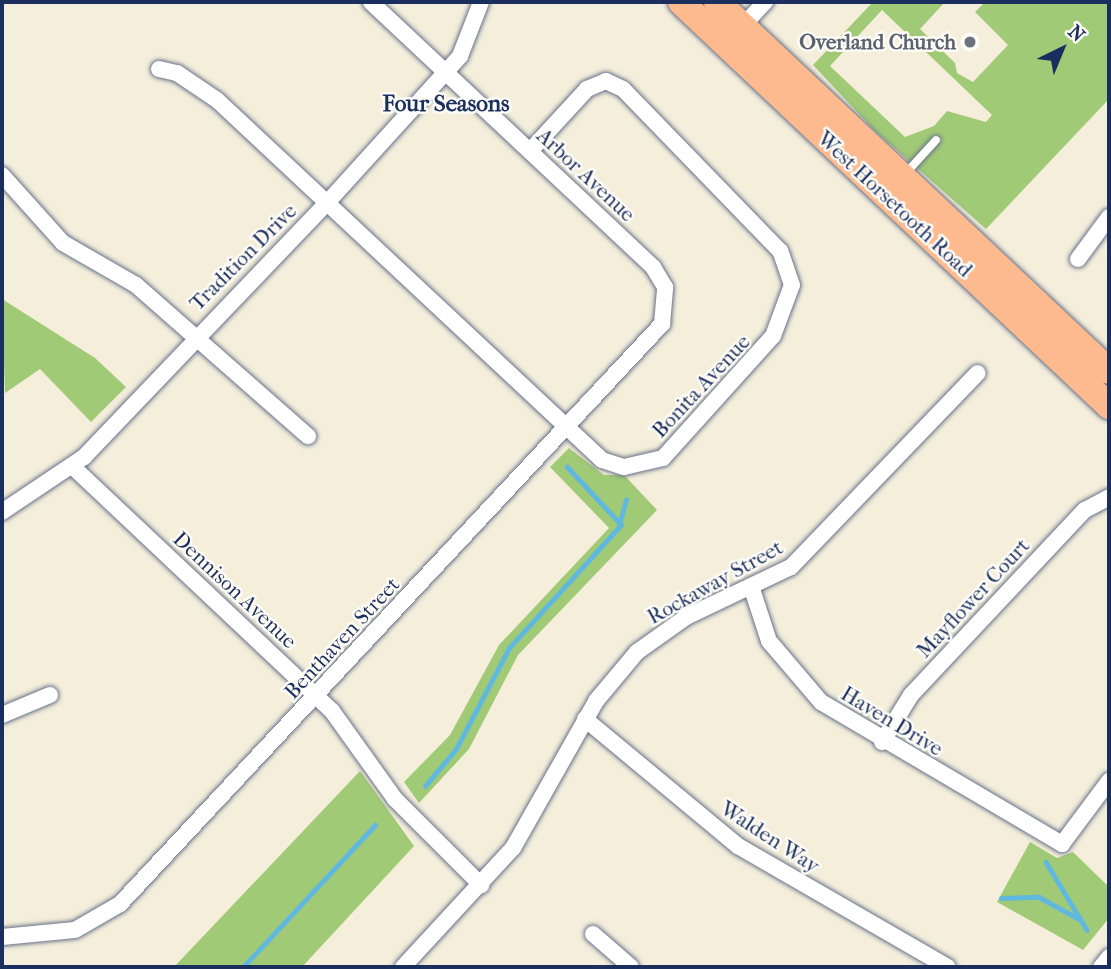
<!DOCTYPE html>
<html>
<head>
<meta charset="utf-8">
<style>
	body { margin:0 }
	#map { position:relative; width:1111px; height:969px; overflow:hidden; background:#f4eedb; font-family:"IM FELL French Canon",serif }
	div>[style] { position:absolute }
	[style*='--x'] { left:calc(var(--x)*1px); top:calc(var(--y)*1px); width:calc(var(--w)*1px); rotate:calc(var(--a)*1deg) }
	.green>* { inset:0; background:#a1ca76 }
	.stream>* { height:4.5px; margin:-2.25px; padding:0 2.25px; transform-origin:2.25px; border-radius:2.25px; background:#61b8de }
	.roads { filter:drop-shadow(0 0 2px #67728a) drop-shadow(0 0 2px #67728a) }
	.lane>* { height:8px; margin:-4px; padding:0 4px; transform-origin:4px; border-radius:4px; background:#fff }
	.street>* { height:16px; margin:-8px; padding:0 8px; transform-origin:8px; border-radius:8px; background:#fff }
	.primary>* { height:26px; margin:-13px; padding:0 13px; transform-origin:13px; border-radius:13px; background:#fcba8e }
	.dots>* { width:19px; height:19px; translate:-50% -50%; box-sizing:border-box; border:4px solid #fdfcf7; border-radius:50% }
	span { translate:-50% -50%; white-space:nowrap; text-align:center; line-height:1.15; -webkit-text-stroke:5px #fdfcf7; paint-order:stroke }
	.worship-label { font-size:21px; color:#5b616d; font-weight:700 }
	.right { translate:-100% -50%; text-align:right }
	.street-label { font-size:21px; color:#1b2f5e }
	.neighbourhood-label { font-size:23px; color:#1b2f5e; font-weight:700 }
	.frame { position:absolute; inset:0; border:4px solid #1b2f5e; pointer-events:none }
	.north { position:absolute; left:1027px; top:14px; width:70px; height:70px; -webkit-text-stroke:5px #fdfcf7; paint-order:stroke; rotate:43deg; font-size:19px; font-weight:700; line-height:28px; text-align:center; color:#1b2f5e }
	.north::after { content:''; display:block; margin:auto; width:24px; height:32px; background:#1b2f5e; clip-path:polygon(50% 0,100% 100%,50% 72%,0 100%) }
</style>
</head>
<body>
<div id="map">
	<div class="green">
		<i style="clip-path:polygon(evenodd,873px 2px,945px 2px,920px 29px,955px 63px,957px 73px,973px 82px,1008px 45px,975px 12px,985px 2px,1109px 2px,1109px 99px,986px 229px,874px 130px,813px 65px,873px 2px,882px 10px,992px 115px,986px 122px,947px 111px,934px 126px,905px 137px,830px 66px,882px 10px)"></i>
		<i style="clip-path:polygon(2px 299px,95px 358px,126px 387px,91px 422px,40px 369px,5px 393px)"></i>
		<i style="clip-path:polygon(569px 448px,604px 475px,624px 475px,657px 510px,518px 655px,469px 749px,419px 803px,404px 782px,450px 735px,499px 645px,609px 528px,550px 467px)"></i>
		<i style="clip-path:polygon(360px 771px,414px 846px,302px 967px,174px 967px)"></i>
		<i style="clip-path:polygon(1030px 842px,1057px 858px,1073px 852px,1109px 887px,1109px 918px,1083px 950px,997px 902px)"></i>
	</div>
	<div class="stream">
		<i style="--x:620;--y:522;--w:23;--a:-75"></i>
		<i style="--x:425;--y:786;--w:48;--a:-50"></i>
		<i style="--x:456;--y:749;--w:114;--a:-62.3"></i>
		<i style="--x:509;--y:648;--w:166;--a:-47.7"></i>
		<i style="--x:621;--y:525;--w:79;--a:-133"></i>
		<i style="--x:1046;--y:862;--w:79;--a:58.9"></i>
		<i style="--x:1001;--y:898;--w:38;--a:-2"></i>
		<i style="--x:1039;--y:897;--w:48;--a:28.7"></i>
		<i style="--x:243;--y:967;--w:194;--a:-47.1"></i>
	</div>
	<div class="roads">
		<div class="lane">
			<i style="--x:905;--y:174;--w:46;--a:-47.6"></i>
		</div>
		<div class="street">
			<i style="--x:738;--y:31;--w:40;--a:-47"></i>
			<i style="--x:159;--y:69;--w:18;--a:13"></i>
			<i style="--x:177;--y:73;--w:48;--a:34"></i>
			<i style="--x:217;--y:100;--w:527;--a:43.08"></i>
			<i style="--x:602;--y:460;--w:23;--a:18"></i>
			<i style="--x:624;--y:467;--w:40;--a:-13"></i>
			<i style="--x:663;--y:458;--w:164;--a:-48"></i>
			<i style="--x:773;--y:336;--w:54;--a:-69.6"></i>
			<i style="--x:792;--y:285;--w:36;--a:-109"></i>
			<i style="--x:780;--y:251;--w:226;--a:-134.1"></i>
			<i style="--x:623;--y:89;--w:19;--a:-155"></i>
			<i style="--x:606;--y:81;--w:21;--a:157"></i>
			<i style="--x:587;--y:89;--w:84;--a:132.6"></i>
			<i style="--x:2;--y:175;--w:91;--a:48.1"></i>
			<i style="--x:63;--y:243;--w:84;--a:29.9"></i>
			<i style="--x:136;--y:285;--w:229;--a:41.3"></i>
			<i style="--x:1078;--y:259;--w:52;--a:-53.6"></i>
			<i style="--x:72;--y:466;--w:357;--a:43.3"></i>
			<i style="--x:332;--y:711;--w:108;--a:54.4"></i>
			<i style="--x:395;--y:799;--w:122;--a:45"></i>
			<i style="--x:2;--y:512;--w:99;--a:-33.9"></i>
			<i style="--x:84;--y:457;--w:350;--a:-46.3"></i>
			<i style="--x:326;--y:204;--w:200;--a:-47.8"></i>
			<i style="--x:460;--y:56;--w:58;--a:-68.7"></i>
			<i style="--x:751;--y:586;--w:58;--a:71.9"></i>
			<i style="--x:769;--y:641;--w:80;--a:49.6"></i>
			<i style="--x:821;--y:702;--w:280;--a:30.5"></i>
			<i style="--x:1062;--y:844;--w:79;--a:-53.3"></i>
			<i style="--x:2;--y:715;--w:52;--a:-22.6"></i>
			<i style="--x:585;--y:719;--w:199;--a:39.7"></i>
			<i style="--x:738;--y:846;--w:242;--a:30"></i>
			<i style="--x:882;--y:742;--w:55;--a:-58.3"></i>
			<i style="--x:911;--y:695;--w:254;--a:-46.8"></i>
			<i style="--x:1085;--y:510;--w:27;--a:-28"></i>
			<i style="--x:593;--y:934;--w:50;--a:41"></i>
			<i style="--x:2;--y:937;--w:73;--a:-5.5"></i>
			<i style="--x:75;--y:930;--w:52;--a:-30"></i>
			<i style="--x:120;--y:904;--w:794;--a:-46.94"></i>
			<i style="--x:662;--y:324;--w:37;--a:-85"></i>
			<i style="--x:665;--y:287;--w:23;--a:-121"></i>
			<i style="--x:653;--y:267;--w:387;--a:-136.8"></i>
			<i style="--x:403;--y:967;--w:162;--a:-47.3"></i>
			<i style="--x:513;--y:848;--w:169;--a:-60.5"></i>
			<i style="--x:596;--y:701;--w:64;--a:-50.1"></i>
			<i style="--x:637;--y:652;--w:60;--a:-35.5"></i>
			<i style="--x:686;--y:617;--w:116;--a:-25.5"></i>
			<i style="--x:791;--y:567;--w:269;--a:-46.1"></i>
			<i style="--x:1101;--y:967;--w:13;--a:-51"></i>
		</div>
		<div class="primary">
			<i style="--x:681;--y:2;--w:589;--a:43.35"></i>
			<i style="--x:717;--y:2;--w:538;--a:43.27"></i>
		</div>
	</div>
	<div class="dots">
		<i style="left:970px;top:42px;background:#6b7280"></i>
	</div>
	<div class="worship-label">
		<span class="right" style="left:956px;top:42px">Overland Church</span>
	</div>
	<div class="street-label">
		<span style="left:586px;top:175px;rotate:43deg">Arbor Avenue</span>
		<span style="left:895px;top:204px;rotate:43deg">West Horsetooth Road</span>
		<span style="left:243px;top:257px;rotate:-45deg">Tradition Drive</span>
		<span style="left:701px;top:386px;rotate:-47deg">Bonita Avenue</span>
		<span style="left:715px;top:582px;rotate:-29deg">Rockaway Street</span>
		<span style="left:235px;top:590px;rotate:43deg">Dennison Avenue</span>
		<span style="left:973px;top:598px;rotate:-47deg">Mayflower Court</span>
		<span style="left:342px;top:638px;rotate:-47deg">Benthaven Street</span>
		<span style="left:892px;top:721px;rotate:31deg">Haven Drive</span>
		<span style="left:770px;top:837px;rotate:33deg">Walden Way</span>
	</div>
	<div class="neighbourhood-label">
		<span style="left:446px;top:104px">Four Seasons</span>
	</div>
	<div class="frame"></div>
	<div class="north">N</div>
</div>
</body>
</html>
